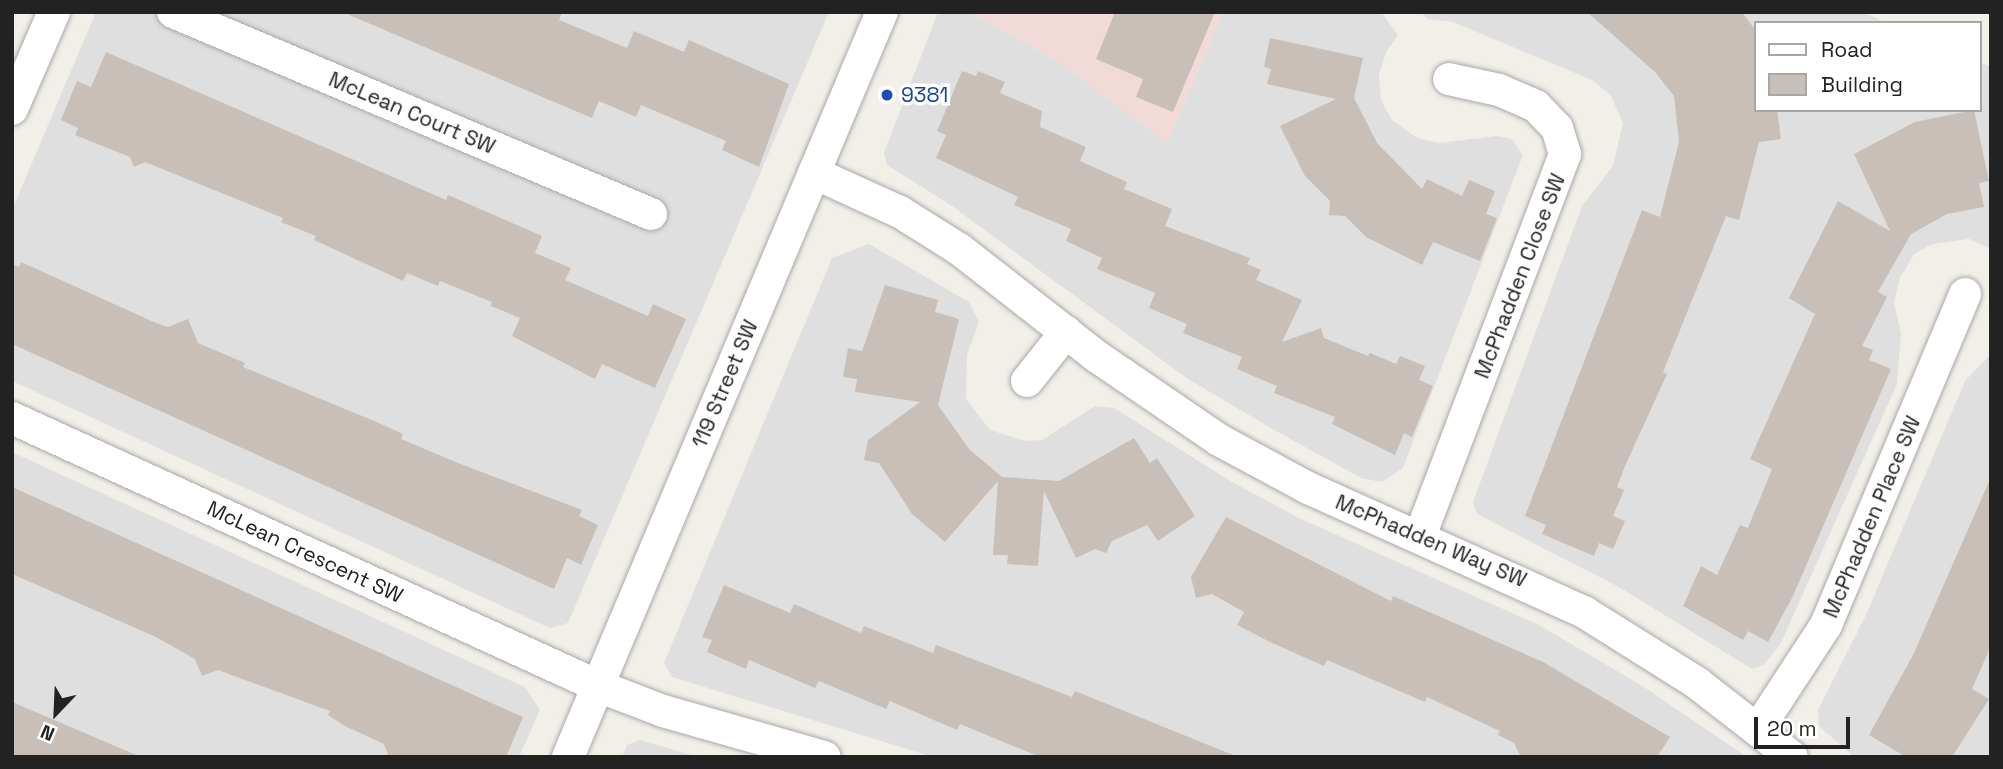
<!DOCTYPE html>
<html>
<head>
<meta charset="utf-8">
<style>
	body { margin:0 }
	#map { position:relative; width:2003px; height:769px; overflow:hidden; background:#f2efe9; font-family:"Space Grotesk",sans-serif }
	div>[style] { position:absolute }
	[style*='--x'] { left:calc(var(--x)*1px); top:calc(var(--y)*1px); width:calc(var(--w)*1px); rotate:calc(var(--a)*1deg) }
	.residential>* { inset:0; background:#e0dfdf }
	.commercial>* { inset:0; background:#f2dad9 }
	.building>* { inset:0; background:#c7bfb8 }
	.roads { filter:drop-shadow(0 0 2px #a9a9a9) drop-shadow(0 0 2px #a9a9a9) }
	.minor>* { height:32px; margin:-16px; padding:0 16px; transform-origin:16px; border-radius:16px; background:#fff }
	.dots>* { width:19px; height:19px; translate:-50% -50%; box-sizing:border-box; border:4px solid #fff; border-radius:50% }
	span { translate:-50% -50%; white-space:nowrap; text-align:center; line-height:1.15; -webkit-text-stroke:7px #fff; paint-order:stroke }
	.transit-label { font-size:21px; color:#164399 }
	.left { translate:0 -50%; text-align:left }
	.street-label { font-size:21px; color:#222 }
	.frame { position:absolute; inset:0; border:14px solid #222; pointer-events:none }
	.legend { position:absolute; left:1754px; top:21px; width:228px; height:91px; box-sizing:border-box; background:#fff; border:2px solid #a7a7a7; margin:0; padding:9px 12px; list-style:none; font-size:21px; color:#222 }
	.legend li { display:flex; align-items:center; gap:14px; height:35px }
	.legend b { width:35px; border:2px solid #a7a7a7 }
	.north { position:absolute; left:21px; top:678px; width:70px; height:70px; -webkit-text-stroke:5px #fff; paint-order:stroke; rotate:203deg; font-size:19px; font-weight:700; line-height:28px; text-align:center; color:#222 }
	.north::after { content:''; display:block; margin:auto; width:24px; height:32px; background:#222; clip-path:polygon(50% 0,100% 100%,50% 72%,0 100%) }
	.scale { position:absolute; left:1754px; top:717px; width:96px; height:32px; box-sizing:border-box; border:4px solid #222; border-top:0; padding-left:9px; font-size:21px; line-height:24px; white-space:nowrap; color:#222; -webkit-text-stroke:5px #fff; paint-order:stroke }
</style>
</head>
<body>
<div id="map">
	<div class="residential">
		<i style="clip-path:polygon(96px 12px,829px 12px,568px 623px,550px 628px,12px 381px,12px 210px)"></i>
		<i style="clip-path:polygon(938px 12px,969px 12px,1056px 60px,1167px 143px,1223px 12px,1381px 12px,1398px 35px,1386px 52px,1379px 75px,1381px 100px,1392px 120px,1417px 138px,1439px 143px,1497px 136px,1512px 139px,1523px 155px,1403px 468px,1382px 482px,1361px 478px,1276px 431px,1188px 379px,952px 206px,887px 165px,884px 153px)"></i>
		<i style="clip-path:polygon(1421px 12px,1863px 12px,1887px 23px,1756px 23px,1756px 110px,1980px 110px,1980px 62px,1991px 67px,1991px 249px,1969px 239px,1932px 244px,1914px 254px,1900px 278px,1894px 302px,1901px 334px,1897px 384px,1780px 645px,1763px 665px,1752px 669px,1619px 587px,1477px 514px,1473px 502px,1582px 206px,1613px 166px,1623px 123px,1611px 96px,1592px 80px,1453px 22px,1427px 19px)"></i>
		<i style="clip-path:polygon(869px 244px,969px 302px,979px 322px,967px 355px,966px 399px,990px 430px,1025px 441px,1042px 440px,1095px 406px,1114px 408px,1232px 482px,1297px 517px,1539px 625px,1644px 687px,1747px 757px,933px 757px,672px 677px,664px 663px,832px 258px)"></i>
		<i style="clip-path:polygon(1991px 354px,1991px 757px,1854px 757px,1819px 726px,1818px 710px,1865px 617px,1965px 381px)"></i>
		<i style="clip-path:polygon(12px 452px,525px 687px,540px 710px,519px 757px,12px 757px)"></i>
		<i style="clip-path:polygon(640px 740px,699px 757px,622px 757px,627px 745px)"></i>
	</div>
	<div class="commercial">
		<i style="clip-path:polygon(969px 12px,1223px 12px,1167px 143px,1056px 60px)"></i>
	</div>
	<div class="building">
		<i style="clip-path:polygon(342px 12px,562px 12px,559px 20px,627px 48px,634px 31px,684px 52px,689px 40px,789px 84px,759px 167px,722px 150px,726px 141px,641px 105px,636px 117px,599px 101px,592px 118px)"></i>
		<i style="clip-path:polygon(1115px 12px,1215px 12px,1173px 112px,1136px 97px,1143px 79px,1096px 59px)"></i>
		<i style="clip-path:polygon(1587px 12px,1742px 12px,1756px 31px,1756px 110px,1777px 110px,1781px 139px,1759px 142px,1739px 220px,1726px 216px,1663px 372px,1667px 374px,1625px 466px,1617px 487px,1624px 490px,1613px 516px,1625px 521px,1613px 549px,1599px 543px,1594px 556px,1542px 534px,1546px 525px,1525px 516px,1642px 210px,1660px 217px,1679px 142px,1674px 96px,1655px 72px)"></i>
		<i style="clip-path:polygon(1270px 38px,1363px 58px,1354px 98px,1377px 143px,1422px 189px,1427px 179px,1462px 196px,1469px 180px,1495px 191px,1486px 214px,1497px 218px,1480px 261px,1433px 242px,1422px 265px,1366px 237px,1345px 216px,1329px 215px,1330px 201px,1305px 176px,1280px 126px,1336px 99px,1267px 84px,1271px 69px,1264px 67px)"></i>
		<i style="clip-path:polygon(106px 52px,446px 200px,448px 195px,542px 236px,535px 253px,571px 268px,565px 280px,648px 316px,653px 304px,686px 319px,655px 388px,602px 364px,595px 379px,512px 336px,520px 318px,491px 306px,492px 302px,440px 281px,438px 286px,407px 273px,403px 281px,314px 240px,316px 236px,281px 222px,283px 218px,145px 162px,134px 167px,130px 157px,75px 135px,78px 128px,61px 120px,77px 81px,91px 87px)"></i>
		<i style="clip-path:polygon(962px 71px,976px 76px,978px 71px,1005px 82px,1000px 93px,1042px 111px,1040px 127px,1086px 147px,1080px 161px,1127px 182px,1124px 189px,1172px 209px,1165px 226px,1250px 258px,1247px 264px,1261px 270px,1256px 280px,1302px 300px,1282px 342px,1321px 328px,1324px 338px,1368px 356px,1370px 353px,1396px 364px,1400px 356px,1425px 366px,1419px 380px,1433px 386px,1412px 437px,1404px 433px,1395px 455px,1332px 424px,1335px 417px,1274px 393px,1277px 386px,1237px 369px,1242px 357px,1183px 333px,1187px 324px,1149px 308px,1155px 293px,1097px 269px,1102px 258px,1066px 241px,1071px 229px,1014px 205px,1018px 197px,936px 158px,946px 135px,937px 131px)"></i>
		<i style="clip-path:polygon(1974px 110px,1989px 181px,1979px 183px,1984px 207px,1947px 214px,1911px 234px,1878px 292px,1887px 297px,1862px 346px,1873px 350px,1869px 360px,1891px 369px,1793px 596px,1768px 642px,1748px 631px,1743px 640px,1683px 606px,1701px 566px,1717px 575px,1740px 525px,1748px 528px,1772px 469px,1750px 459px,1815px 314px,1789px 298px,1838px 201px,1890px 231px,1854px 154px,1915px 122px)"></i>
		<i style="clip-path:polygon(21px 262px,156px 323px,168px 327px,188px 319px,198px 343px,245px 363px,243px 367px,379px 423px,403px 434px,401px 439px,458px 463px,582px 510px,579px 516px,598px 525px,581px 565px,567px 558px,554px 589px,12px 344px,12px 264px,19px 267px)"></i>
		<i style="clip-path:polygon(885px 285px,938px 300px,935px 312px,959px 319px,938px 405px,969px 449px,1002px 477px,1059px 481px,1134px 438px,1150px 463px,1157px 458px,1195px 516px,1158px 541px,1147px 525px,1112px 541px,1106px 553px,1095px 549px,1076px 558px,1044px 491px,1038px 566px,1007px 564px,1008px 555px,993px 555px,998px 481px,945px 542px,912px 514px,879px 463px,864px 460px,868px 440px,920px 402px,855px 392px,857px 379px,843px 377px,848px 348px,862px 351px)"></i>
		<i style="clip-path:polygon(1991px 477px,1991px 646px,1972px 689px,1989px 699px,1952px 757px,1906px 757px,1869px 735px,1913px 655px)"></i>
		<i style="clip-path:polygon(12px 487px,523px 717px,506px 757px,389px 757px,384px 744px,345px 726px,328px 715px,330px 711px,218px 670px,202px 676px,195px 659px,156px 637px,12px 574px)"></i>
		<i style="clip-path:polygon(1226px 517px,1391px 601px,1393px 596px,1543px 662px,1670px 737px,1657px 757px,1521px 757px,1514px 743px,1498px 735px,1500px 731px,1427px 697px,1425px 702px,1327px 660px,1324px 666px,1270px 642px,1237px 625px,1244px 612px,1212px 594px,1196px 598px,1191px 577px)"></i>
		<i style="clip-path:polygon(724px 585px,790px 613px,794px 604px,861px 633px,864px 626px,933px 653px,936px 645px,1072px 697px,1075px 691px,1238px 757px,1040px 757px,960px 724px,957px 730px,890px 701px,886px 709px,819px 681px,815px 688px,749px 660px,746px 669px,707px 652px,712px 640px,702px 637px)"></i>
		<i style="clip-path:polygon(12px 702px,141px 757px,12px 757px)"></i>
	</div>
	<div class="roads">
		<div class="minor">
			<i style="--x:173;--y:12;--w:519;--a:22.91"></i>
			<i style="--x:12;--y:109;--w:106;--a:-66.6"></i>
			<i style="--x:814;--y:173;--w:94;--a:24.4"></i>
			<i style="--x:900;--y:212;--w:70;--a:32.1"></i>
			<i style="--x:959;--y:249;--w:174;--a:38"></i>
			<i style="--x:1096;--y:356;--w:149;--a:34.3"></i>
			<i style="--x:1219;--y:440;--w:101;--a:28.3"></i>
			<i style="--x:1308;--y:488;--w:303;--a:24.2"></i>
			<i style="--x:1584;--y:612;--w:133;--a:32.1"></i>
			<i style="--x:1697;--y:683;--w:120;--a:37.9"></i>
			<i style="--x:1027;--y:381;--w:63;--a:-51.5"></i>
			<i style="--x:12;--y:418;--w:644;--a:24.58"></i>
			<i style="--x:598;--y:686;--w:70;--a:21"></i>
			<i style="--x:663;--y:711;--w:168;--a:15.9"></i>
			<i style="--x:1420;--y:536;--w:409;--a:-69.2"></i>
			<i style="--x:1565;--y:154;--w:27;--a:-107"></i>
			<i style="--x:1557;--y:128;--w:30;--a:-134"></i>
			<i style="--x:1536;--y:106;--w:40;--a:-156.6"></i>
			<i style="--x:1499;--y:90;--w:51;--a:-167.6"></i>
			<i style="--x:1758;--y:729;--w:124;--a:-56.8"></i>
			<i style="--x:1826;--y:625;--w:359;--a:-67.2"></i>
			<i style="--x:568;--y:757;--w:808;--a:-67.15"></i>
		</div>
	</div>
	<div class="dots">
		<i style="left:887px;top:95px;background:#1a4fb4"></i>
	</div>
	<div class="transit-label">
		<span class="left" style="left:901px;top:95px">9381</span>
	</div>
	<div class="street-label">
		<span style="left:412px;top:113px;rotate:23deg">McLean Court SW</span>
		<span style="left:1520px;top:276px;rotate:-69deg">McPhadden Close SW</span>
		<span style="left:725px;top:384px;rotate:-67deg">119 Street SW</span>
		<span style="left:1872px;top:517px;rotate:-67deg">McPhadden Place SW</span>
		<span style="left:1431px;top:541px;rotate:23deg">McPhadden Way SW</span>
		<span style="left:305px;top:552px;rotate:25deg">McLean Crescent SW</span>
	</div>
	<div class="frame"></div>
	<ul class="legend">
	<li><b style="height:9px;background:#fff"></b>Road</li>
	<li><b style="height:19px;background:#c7bfb8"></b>Building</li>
	</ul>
	<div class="north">N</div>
	<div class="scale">20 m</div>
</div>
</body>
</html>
